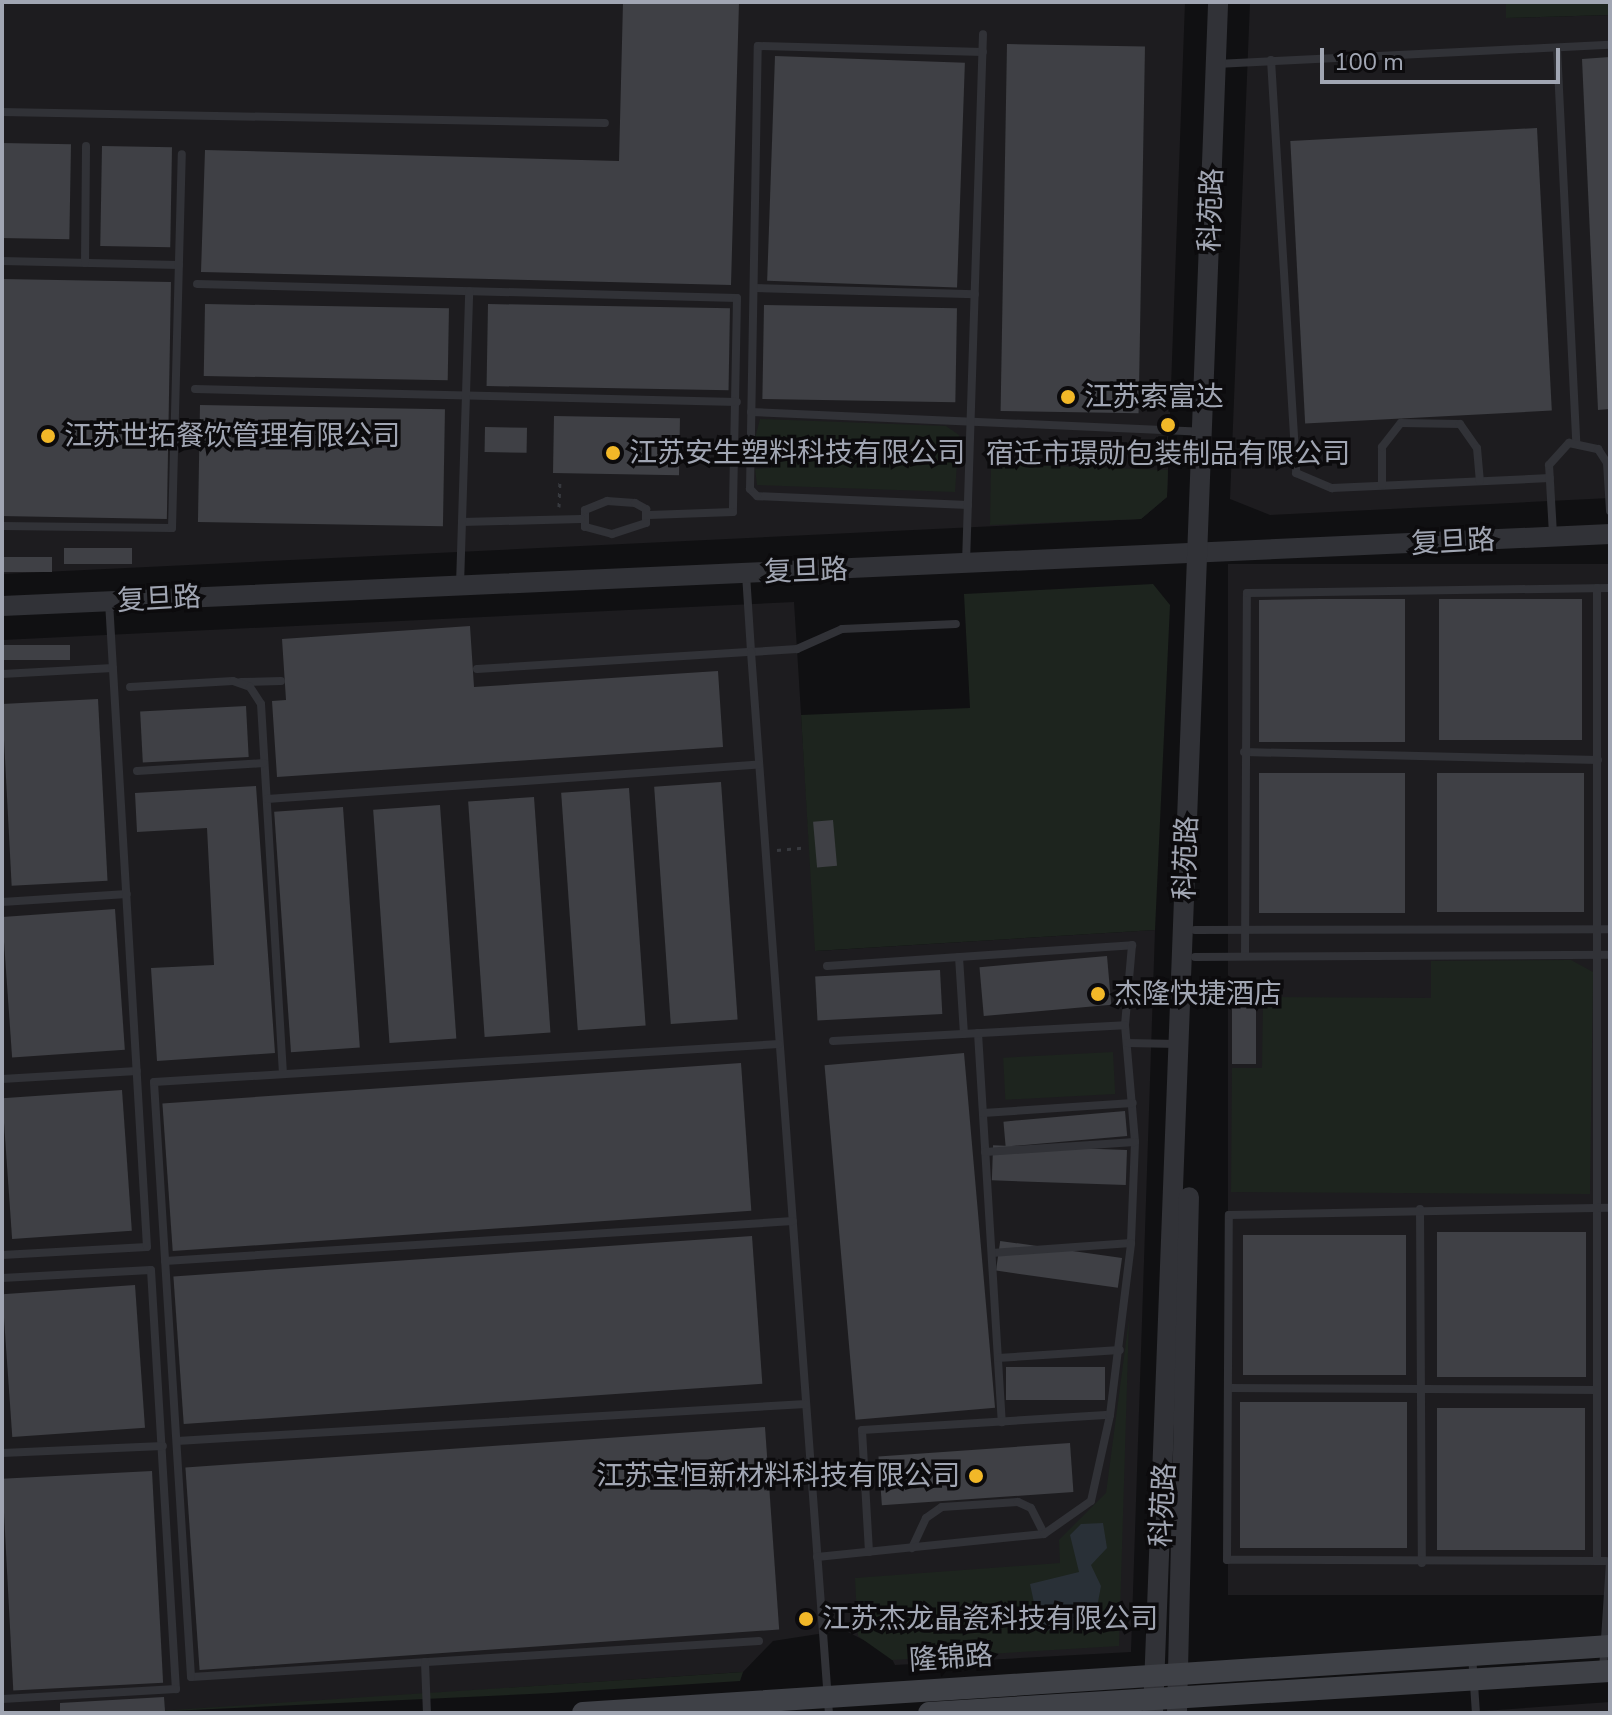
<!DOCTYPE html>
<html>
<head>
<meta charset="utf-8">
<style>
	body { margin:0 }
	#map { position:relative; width:1612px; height:1715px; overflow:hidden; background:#101012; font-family:"Nunito Sans","Noto Sans SC",sans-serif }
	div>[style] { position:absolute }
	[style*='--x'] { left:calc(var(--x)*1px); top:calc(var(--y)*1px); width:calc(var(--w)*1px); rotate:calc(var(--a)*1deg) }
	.built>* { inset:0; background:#1d1c1f; transform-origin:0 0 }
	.green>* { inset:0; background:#1d241e; transform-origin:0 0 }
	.water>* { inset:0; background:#293037 }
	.building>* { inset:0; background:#3f4045; transform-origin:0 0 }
	.path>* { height:3px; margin-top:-1.5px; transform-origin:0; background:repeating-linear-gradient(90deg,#37393e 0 4px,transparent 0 10px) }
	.service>* { height:8px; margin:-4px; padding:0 4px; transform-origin:4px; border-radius:4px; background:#313237 }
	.tertiary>* { height:20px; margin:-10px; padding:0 10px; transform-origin:10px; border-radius:10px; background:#313237 }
	.secondary>* { height:22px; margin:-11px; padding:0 11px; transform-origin:11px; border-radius:11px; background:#3f4147 }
	.dots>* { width:22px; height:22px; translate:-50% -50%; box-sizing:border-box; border:4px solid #0c0b0d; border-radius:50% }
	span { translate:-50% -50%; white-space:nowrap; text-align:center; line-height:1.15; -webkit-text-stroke:7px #0c0b0d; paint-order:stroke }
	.street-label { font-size:28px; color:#a1a6b3 }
	.poi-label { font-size:28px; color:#a1a6b3 }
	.left { translate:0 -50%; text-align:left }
	.right { translate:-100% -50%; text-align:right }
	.frame { position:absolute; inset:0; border:4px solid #a1a6b3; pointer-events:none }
	.scale { position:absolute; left:1320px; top:48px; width:240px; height:36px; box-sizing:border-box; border:4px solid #a1a6b3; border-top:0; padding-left:10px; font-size:24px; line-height:28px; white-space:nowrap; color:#a1a6b3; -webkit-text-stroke:6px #0c0b0d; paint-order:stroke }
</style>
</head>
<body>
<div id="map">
	<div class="built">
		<i style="clip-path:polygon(2px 2px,1185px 2px,1167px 497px,1141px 519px,2px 574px)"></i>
		<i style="clip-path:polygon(1250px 2px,1506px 2px,1506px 18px,1610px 15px,1610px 498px,1270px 515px,1230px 499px)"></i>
		<i style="left:1610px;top:564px;width:1031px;height:382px;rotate:90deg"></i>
		<i style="clip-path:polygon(794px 602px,816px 951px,1155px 930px,1131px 1652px,895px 1665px,889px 1653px,844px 1630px,773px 1641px,743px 1672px,187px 1710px,2px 1713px,2px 640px)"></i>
		<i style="clip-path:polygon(1610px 1702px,1610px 1713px,1454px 1713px)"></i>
	</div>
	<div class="green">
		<i style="clip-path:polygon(1506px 2px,1610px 2px,1610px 15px,1506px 18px)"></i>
		<i style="clip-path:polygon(760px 419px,946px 426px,959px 435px,955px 492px,757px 485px,755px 469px,771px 468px,771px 437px,755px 438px)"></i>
		<i style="clip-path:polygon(991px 464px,1168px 470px,1167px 497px,1141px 519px,990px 525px)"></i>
		<i style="clip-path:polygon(1153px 584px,1170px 605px,1155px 930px,815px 951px,801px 715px,970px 708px,964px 594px)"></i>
		<i style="clip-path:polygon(1571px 960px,1593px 972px,1590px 1194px,1231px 1192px,1232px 1068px,1262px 1068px,1263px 997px,1431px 998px,1431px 961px)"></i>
		<i style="left:1113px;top:1052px;width:42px;height:110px;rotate:87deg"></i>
		<i style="clip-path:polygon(1129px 1319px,1119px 1646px,892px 1660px,858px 1636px,855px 1578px,1060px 1563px,1059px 1540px,1106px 1493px)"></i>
		<i style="clip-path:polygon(743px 1672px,740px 1681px,552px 1693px,128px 1713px)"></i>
	</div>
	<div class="water">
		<i style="clip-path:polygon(1103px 1523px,1107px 1548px,1091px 1565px,1101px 1586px,1096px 1613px,1075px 1628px,1040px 1631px,1030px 1584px,1079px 1572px,1070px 1535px,1081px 1524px)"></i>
	</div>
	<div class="building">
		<i style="clip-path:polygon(623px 2px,739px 2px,731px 285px,201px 272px,205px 150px,619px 161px)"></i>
		<i style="left:1007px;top:44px;width:138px;height:367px;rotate:1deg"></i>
		<i style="left:775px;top:56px;width:190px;height:225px;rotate:2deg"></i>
		<i style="clip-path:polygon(1610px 57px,1610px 409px,1598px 410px,1582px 59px)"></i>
		<i style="left:1537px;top:128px;width:283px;height:247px;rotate:87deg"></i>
		<i style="left:2px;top:143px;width:69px;height:95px;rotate:1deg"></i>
		<i style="left:102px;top:146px;width:70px;height:100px;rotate:1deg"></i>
		<i style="left:2px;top:279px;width:169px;height:237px;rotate:1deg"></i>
		<i style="left:205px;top:304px;width:244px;height:72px;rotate:1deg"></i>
		<i style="left:488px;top:304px;width:242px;height:82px;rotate:1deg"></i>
		<i style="left:764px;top:305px;width:193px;height:94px;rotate:1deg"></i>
		<i style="left:200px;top:405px;width:245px;height:117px;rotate:1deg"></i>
		<i style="left:554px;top:416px;width:126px;height:57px;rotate:1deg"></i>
		<i style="left:485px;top:427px;width:42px;height:25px;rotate:1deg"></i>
		<i style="left:132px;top:548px;width:16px;height:68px;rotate:90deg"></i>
		<i style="left:52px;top:557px;width:15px;height:50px;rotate:90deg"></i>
		<i style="clip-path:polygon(1320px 599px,1405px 599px,1405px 742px,1259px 742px,1259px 600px)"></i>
		<i style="left:1439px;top:599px;width:143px;height:141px"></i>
		<i style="clip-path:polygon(470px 626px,474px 687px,718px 671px,723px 747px,277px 777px,272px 701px,286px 700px,282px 639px)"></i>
		<i style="left:70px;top:645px;width:15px;height:68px;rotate:90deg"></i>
		<i style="left:98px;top:699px;width:182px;height:96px;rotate:87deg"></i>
		<i style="left:246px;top:706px;width:51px;height:106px;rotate:87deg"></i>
		<i style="left:1259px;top:773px;width:146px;height:140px"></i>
		<i style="left:1437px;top:773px;width:147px;height:139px"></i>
		<i style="left:721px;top:782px;width:238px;height:67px;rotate:86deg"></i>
		<i style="clip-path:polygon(256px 786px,275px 1053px,157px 1061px,151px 968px,214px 965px,207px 828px,137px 832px,135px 793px)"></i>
		<i style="left:629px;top:788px;width:238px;height:68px;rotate:86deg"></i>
		<i style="left:534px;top:797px;width:236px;height:66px;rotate:86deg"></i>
		<i style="left:440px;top:805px;width:234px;height:67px;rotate:86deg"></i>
		<i style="left:343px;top:807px;width:241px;height:69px;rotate:86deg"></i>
		<i style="left:833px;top:820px;width:46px;height:20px;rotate:85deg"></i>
		<i style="left:115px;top:909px;width:141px;height:113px;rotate:86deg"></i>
		<i style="left:1107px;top:956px;width:49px;height:128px;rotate:85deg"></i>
		<i style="left:940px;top:970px;width:44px;height:125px;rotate:87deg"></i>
		<i style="left:1232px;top:993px;width:24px;height:71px"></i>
		<i style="left:964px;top:1053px;width:356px;height:140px;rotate:85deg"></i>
		<i style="left:741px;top:1063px;width:148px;height:580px;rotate:86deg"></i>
		<i style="left:122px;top:1090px;width:141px;height:120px;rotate:86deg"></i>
		<i style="left:1125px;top:1111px;width:25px;height:122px;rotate:85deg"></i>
		<i style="left:1127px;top:1150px;width:35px;height:134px;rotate:92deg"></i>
		<i style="left:1437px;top:1232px;width:149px;height:145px"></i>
		<i style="left:1243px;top:1235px;width:163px;height:140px"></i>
		<i style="left:752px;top:1236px;width:148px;height:580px;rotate:86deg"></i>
		<i style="left:1122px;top:1258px;width:30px;height:123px;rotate:98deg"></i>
		<i style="left:135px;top:1285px;width:143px;height:133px;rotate:86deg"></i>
		<i style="left:1105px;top:1367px;width:33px;height:99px;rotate:90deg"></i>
		<i style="left:1240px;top:1402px;width:167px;height:146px"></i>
		<i style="left:1437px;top:1408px;width:148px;height:142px"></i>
		<i style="left:765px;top:1427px;width:203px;height:581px;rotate:86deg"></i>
		<i style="left:1070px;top:1443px;width:49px;height:192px;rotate:86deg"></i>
		<i style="left:152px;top:1471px;width:212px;height:150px;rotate:87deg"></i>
		<i style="clip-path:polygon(164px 1697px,165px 1711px,60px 1713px,60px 1703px)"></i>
	</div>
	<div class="path">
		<i style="--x:559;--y:507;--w:28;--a:-88"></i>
		<i style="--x:777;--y:850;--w:25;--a:-5"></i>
	</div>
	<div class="service">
		<i style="--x:1557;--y:48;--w:395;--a:87.2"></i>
		<i style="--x:1271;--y:60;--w:414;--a:86.5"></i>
		<i style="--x:1296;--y:473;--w:39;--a:23"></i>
		<i style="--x:1332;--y:488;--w:218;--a:-2.6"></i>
		<i style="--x:1216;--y:64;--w:394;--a:-2.8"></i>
		<i style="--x:2;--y:112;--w:603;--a:1.05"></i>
		<i style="--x:2;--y:261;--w:177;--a:1.3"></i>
		<i style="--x:85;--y:263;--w:117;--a:-89.5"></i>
		<i style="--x:197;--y:284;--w:540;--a:1.49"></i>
		<i style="--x:737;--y:298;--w:214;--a:91.1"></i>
		<i style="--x:733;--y:512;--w:84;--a:178"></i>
		<i style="--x:754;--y:288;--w:221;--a:1.6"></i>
		<i style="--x:195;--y:389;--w:542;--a:1.37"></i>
		<i style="--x:751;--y:412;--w:451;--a:2.5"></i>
		<i style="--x:1382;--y:485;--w:38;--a:-90"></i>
		<i style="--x:1382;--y:447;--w:31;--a:-52"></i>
		<i style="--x:1401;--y:423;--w:59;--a:1"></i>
		<i style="--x:1460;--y:424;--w:29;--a:55"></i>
		<i style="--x:1477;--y:448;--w:33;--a:85"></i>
		<i style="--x:607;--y:501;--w:28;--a:4"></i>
		<i style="--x:635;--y:503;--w:13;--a:29"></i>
		<i style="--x:646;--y:509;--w:14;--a:90"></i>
		<i style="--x:646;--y:523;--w:36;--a:162"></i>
		<i style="--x:612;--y:534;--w:28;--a:-165"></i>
		<i style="--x:585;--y:527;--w:17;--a:-90"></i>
		<i style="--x:585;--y:510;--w:24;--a:-22"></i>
		<i style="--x:968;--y:505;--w:211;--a:-177.6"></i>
		<i style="--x:757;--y:496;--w:10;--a:-135"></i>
		<i style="--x:750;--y:489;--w:443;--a:-89"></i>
		<i style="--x:758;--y:46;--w:225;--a:1.5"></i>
		<i style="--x:462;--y:522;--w:119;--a:-1.4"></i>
		<i style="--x:2;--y:526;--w:170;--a:0.7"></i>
		<i style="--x:172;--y:528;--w:374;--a:-88.5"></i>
		<i style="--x:1553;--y:534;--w:69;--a:-93.3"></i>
		<i style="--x:1549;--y:465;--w:30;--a:-48"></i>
		<i style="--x:1569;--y:443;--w:30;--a:12"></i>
		<i style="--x:1598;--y:449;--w:17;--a:57"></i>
		<i style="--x:1607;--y:463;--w:48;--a:86.4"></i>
		<i style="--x:966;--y:563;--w:529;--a:-88.16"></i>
		<i style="--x:746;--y:574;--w:78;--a:86.3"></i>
		<i style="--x:751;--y:652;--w:46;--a:-3.7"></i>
		<i style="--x:797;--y:649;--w:49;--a:-24"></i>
		<i style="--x:842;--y:629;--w:114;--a:-2.5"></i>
		<i style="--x:460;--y:585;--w:294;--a:-88.2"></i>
		<i style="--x:477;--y:669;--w:275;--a:-3.6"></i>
		<i style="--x:751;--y:652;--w:1064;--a:85.8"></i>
		<i style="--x:2;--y:674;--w:111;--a:-3.1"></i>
		<i style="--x:241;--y:682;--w:40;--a:-1.4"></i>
		<i style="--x:130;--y:687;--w:103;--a:-3.3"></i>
		<i style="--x:233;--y:681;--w:18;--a:19"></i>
		<i style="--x:250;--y:687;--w:20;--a:57"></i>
		<i style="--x:261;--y:704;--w:370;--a:86.6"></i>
		<i style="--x:1244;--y:752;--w:354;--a:1.3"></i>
		<i style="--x:137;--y:771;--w:127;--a:-3.6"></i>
		<i style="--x:267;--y:799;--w:493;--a:-4"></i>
		<i style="--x:2;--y:902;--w:125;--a:-3.7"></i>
		<i style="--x:1195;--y:930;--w:415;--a:-0.1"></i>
		<i style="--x:1245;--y:956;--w:363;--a:-89.7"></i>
		<i style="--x:1247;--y:593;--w:363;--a:-0.8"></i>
		<i style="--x:959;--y:957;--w:77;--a:86.3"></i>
		<i style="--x:1195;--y:957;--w:415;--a:-0.3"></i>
		<i style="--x:827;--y:966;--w:306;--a:-3.9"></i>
		<i style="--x:1132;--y:945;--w:80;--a:95"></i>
		<i style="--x:1125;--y:1025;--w:117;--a:85.1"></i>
		<i style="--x:1135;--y:1142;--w:101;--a:92.3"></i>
		<i style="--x:1131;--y:1243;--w:139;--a:175.9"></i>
		<i style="--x:978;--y:1033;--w:390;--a:86.5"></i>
		<i style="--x:833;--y:1041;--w:292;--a:-3.1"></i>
		<i style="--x:1127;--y:1043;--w:51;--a:1.1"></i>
		<i style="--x:2;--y:1079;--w:135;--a:-3.4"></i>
		<i style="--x:983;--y:1113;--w:150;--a:-3.8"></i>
		<i style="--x:985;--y:1152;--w:150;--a:-3.8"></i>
		<i style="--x:1420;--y:1209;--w:354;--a:89.7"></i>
		<i style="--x:2;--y:1255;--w:145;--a:-3.2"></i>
		<i style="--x:147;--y:1247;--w:646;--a:-93.37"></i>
		<i style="--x:165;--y:1261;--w:629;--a:-3.64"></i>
		<i style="--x:2;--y:1278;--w:149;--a:-3.1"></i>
		<i style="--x:151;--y:1270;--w:420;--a:86.6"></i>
		<i style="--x:176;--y:1689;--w:174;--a:176.7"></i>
		<i style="--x:998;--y:1358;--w:122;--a:-3.8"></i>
		<i style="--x:1228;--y:1388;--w:369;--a:0.3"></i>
		<i style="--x:177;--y:1441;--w:630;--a:-3.37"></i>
		<i style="--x:2;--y:1453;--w:161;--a:-2.5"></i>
		<i style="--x:912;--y:1548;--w:33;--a:-65"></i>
		<i style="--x:926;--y:1518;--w:19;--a:-35"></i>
		<i style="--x:942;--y:1507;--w:76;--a:-3.8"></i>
		<i style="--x:1018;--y:1502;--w:14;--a:25"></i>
		<i style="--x:1031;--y:1508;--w:29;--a:63"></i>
		<i style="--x:869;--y:1552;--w:122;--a:-93.3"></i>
		<i style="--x:862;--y:1430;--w:248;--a:-3.5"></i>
		<i style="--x:817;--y:1557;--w:228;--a:-5.8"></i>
		<i style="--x:1044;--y:1534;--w:57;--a:-35.1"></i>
		<i style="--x:1091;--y:1501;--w:88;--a:-77.5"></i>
		<i style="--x:1110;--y:1415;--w:173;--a:-83"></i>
		<i style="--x:1597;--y:1561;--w:973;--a:-90"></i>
		<i style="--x:1606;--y:1561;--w:379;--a:-179.8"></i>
		<i style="--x:1227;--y:1560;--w:345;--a:-89.7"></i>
		<i style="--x:1229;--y:1215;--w:381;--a:-1.1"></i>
		<i style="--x:759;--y:1641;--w:569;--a:176.37"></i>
		<i style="--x:191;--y:1677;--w:596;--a:-93.56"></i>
		<i style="--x:154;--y:1082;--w:626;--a:-3.48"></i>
		<i style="--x:1472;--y:1655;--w:58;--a:86.1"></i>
		<i style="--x:425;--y:1662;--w:51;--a:87.8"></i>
		<i style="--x:1603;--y:1670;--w:109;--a:-86.3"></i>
	</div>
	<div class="tertiary">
		<i style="--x:2;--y:606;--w:1610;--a:-2.56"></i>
		<i style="--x:1153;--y:1713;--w:1712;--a:-87.82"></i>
		<i style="--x:1177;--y:1713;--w:516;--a:-88.67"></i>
	</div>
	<div class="secondary">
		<i style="--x:583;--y:1713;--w:1029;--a:-3.73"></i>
		<i style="--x:929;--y:1713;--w:682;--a:-3.53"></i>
	</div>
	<div class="dots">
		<i style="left:1068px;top:397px;background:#f2b828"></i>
		<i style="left:1168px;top:425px;background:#f2b828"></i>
		<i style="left:48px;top:436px;background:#f2b828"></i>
		<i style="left:613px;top:453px;background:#f2b828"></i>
		<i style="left:1098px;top:994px;background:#f2b828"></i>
		<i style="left:976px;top:1476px;background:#f2b828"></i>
		<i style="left:806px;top:1619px;background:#f2b828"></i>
	</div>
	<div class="street-label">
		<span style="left:1211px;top:210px;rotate:-88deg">科苑路</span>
		<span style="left:1453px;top:542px;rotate:-3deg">复旦路</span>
		<span style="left:806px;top:571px;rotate:-2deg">复旦路</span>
		<span style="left:159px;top:599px;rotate:-3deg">复旦路</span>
		<span style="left:1186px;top:858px;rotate:-88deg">科苑路</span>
		<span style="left:1163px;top:1505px;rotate:-87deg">科苑路</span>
		<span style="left:951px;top:1658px;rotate:-4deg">隆锦路</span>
	</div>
	<div class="poi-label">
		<span class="left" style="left:1084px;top:397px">江苏索富达</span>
		<span class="left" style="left:64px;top:436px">江苏世拓餐饮管理有限公司</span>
		<span class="left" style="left:629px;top:453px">江苏安生塑料科技有限公司</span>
		<span style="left:1168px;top:454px">宿迁市璟勋包装制品有限公司</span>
		<span class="left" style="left:1114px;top:994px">杰隆快捷酒店</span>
		<span class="right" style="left:960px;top:1476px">江苏宝恒新材料科技有限公司</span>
		<span class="left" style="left:822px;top:1619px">江苏杰龙晶瓷科技有限公司</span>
	</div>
	<div class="frame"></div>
	<div class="scale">100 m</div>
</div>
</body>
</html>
